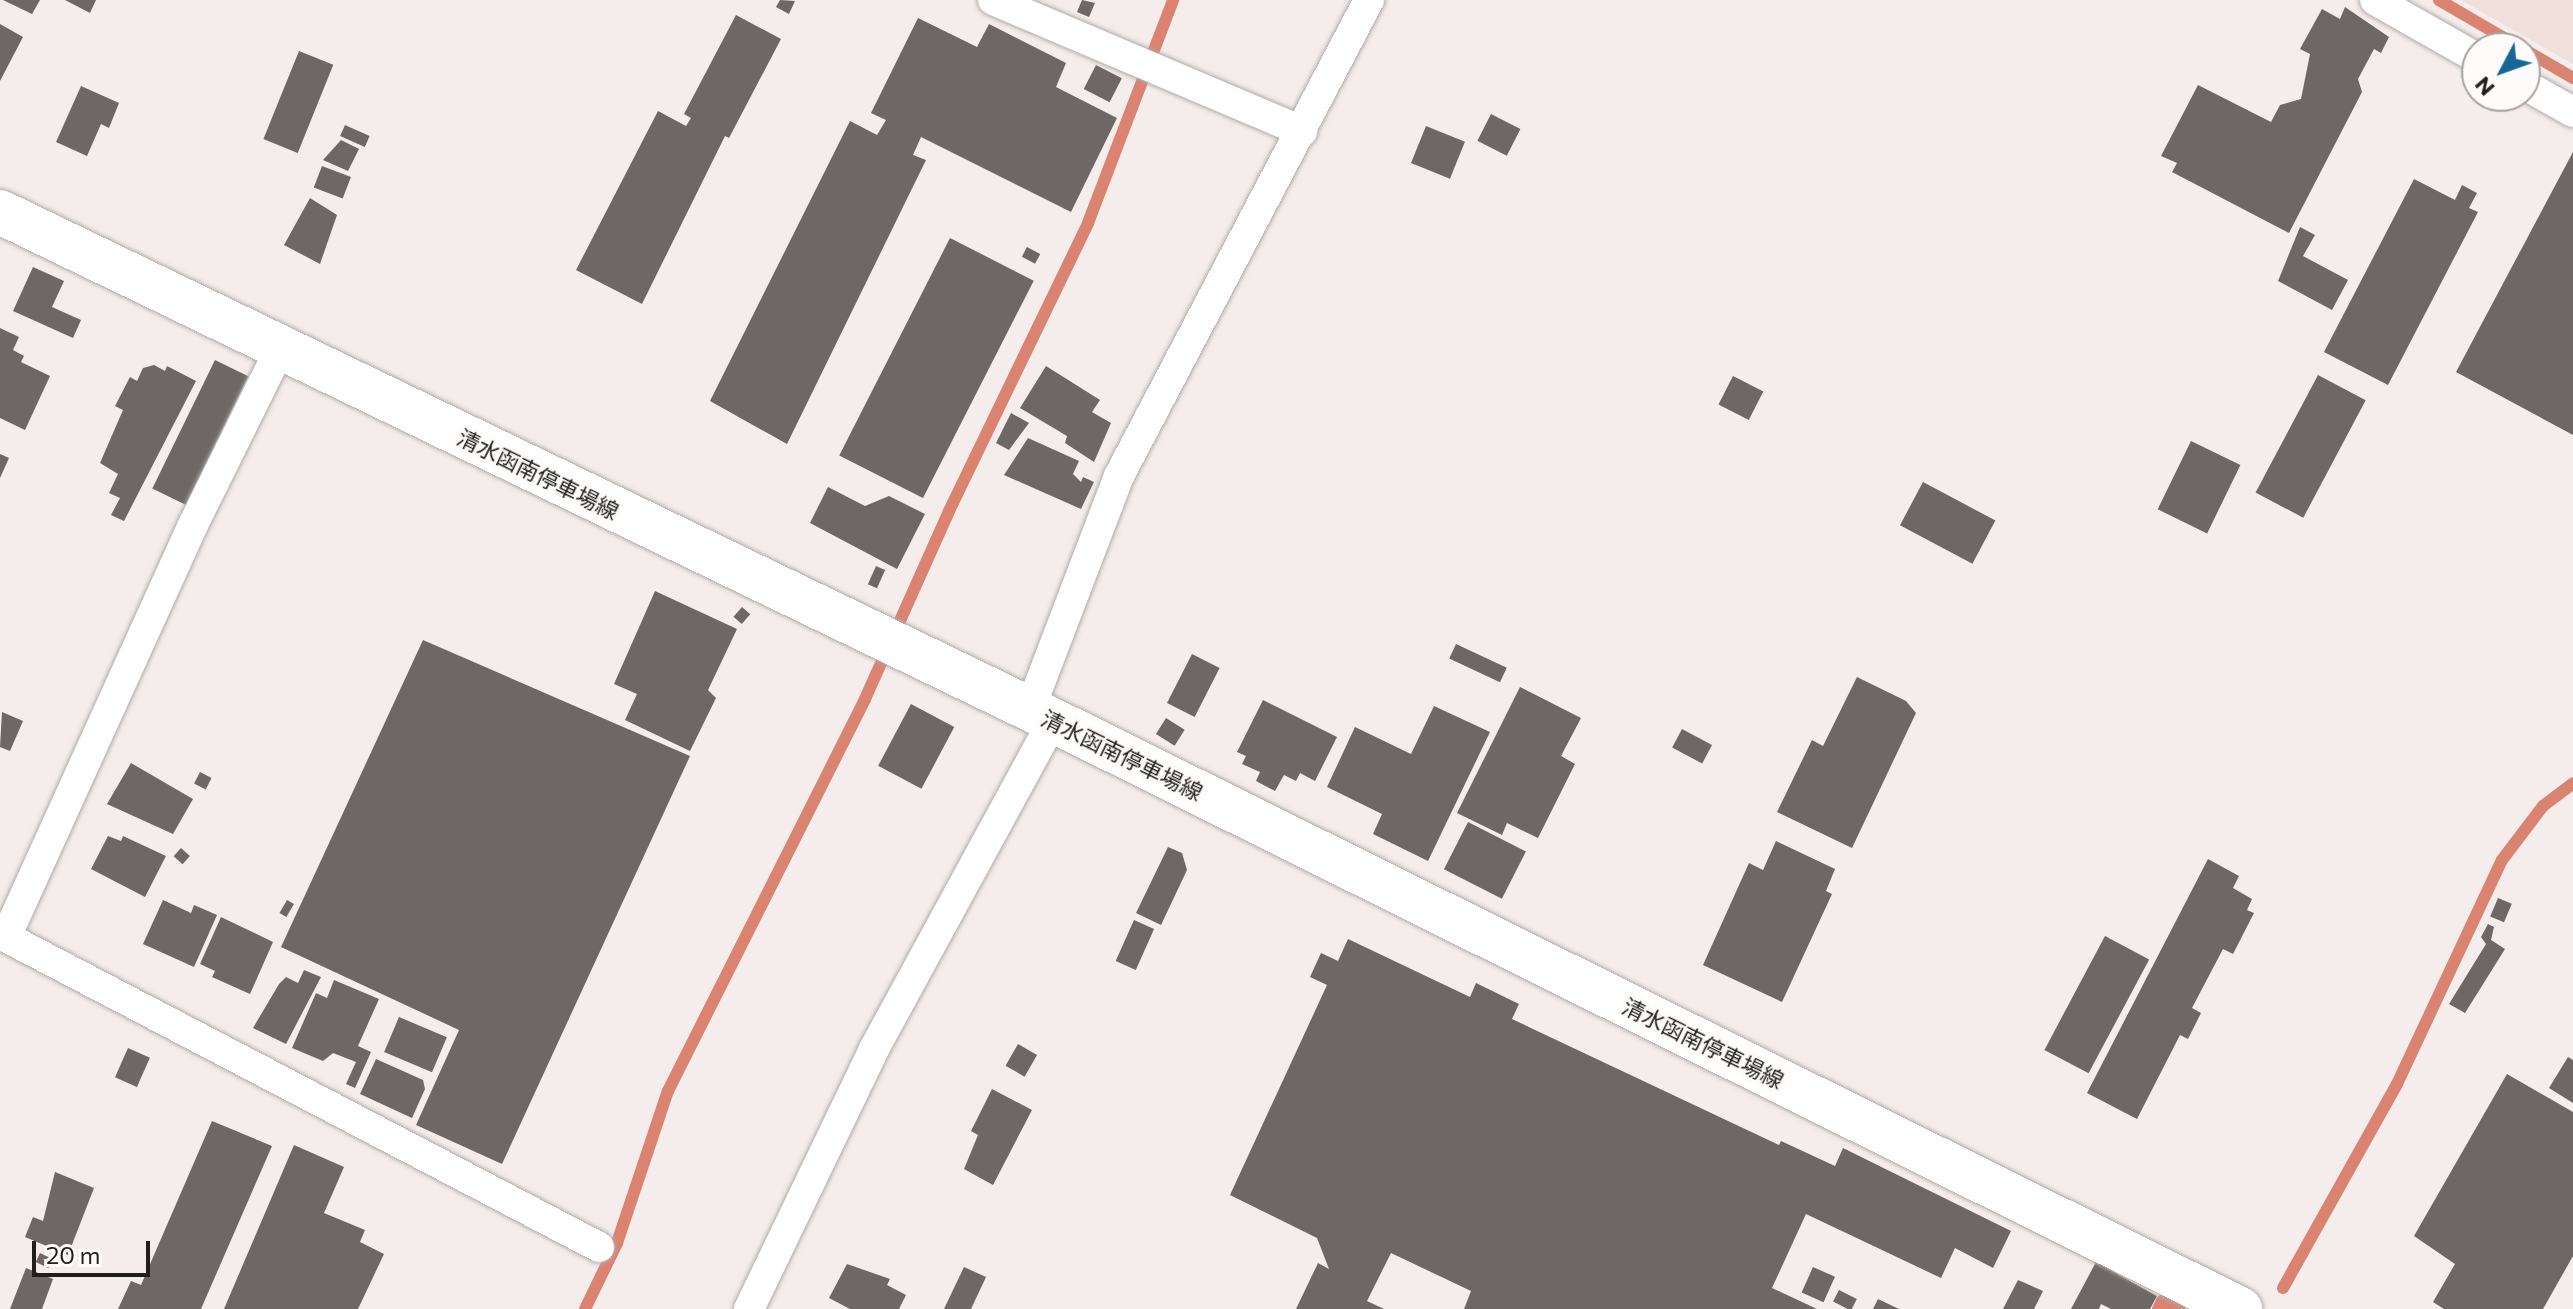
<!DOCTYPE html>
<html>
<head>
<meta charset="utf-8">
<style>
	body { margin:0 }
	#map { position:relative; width:2573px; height:1309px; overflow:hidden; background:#f4edeb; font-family:Commissioner,"Noto Sans JP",sans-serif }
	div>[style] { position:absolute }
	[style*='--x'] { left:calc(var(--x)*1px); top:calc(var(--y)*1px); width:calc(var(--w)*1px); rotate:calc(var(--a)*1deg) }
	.built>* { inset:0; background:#f0e0dc }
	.stream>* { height:12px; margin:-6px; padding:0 6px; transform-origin:6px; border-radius:6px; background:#db8371 }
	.building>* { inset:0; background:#6d6765; transform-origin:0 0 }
	.roads { filter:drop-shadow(0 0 2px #b1aaa9) drop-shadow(0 0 2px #b1aaa9) }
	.street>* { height:30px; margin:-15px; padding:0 15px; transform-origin:15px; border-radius:15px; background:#fff }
	.secondary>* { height:44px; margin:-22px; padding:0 22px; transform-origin:22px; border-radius:22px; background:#fff }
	span { translate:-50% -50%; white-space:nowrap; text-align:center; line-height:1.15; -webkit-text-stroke:8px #fefbfa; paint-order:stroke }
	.street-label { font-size:22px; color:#211f1e }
	.north { position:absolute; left:2461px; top:32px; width:80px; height:80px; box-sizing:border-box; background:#fefbfa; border:2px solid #a6a3a2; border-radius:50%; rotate:229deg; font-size:22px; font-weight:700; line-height:32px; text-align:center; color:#211f1e }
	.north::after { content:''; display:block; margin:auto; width:28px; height:36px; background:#166698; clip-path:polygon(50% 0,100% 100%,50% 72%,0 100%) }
	.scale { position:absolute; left:32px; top:1241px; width:118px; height:36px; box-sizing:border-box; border:4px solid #211f1e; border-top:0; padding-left:10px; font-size:24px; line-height:28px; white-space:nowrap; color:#211f1e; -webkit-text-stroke:6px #fefbfa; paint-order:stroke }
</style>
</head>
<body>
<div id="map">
	<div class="built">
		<i style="clip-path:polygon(2461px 0,2573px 0,2573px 64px)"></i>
	</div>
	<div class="stream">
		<i style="--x:2439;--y:0;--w:95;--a:30.3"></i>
		<i style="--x:2525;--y:50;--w:56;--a:30.3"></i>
		<i style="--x:2283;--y:1288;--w:234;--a:-60.8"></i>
		<i style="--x:2397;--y:1084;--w:247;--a:-64.9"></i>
		<i style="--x:2502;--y:860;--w:68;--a:-52.8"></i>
		<i style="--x:2543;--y:806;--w:38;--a:-37"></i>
		<i style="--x:585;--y:1309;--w:73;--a:-64.1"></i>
		<i style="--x:617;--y:1243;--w:160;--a:-71.5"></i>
		<i style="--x:668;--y:1091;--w:439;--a:-63.3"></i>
		<i style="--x:865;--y:699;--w:206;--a:-65.9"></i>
		<i style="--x:949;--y:511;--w:320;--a:-64.2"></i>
		<i style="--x:1088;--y:223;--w:239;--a:-69.1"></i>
		<i style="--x:2158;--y:1309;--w:9;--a:-63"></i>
		<i style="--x:2162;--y:1301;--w:19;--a:25"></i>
	</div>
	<div class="building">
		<i style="clip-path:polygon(3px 0,40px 0,32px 14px)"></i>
		<i style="clip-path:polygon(65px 0,96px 0,90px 13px)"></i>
		<i style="clip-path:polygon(780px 0,795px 1px,789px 14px,776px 7px)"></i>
		<i style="clip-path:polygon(1082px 0,1095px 3px,1089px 17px,1077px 12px)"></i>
		<i style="clip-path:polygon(2345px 7px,2389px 37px,2381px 53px,2374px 49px,2358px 79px,2362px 92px,2289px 233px,2172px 172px,2177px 163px,2161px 156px,2198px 85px,2271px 122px,2280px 105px,2301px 99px,2310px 54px,2300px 49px,2322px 9px,2340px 19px)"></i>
		<i style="clip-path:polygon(736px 15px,781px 39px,729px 138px,725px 136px,642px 304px,576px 270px,658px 111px,686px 126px,691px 118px,684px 114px)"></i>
		<i style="clip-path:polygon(918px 18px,977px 47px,989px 24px,1066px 63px,1056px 87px,1117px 118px,1071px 212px,921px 137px,913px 155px,926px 160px,787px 444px,710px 401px,850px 121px,877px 135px,886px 120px,871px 113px)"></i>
		<i style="clip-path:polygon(0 24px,23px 37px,0 81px)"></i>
		<i style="left:299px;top:51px;width:37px;height:95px;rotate:22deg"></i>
		<i style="left:1096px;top:65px;width:29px;height:27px;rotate:27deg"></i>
		<i style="clip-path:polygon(81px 86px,119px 103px,109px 128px,101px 124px,87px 156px,56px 142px)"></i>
		<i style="left:1491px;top:114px;width:33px;height:30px;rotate:27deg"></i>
		<i style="left:345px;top:125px;width:27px;height:12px;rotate:24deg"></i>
		<i style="left:1426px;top:126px;width:42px;height:40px;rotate:22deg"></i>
		<i style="clip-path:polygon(341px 140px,359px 149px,348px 171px,323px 160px)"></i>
		<i style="clip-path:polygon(2573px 152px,2573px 435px,2456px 372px)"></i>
		<i style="left:322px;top:166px;width:31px;height:23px;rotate:21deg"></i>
		<i style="clip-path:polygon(2414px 179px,2455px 200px,2462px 185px,2477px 193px,2469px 208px,2478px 212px,2388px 385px,2324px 352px)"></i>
		<i style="clip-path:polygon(310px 198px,337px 215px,320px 264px,284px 245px)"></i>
		<i style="clip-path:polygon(2300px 227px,2315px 235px,2303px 256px,2348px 280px,2332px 310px,2278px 281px)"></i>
		<i style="left:950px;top:238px;width:94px;height:244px;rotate:27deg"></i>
		<i style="left:1027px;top:247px;width:15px;height:11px;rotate:28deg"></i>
		<i style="clip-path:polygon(33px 267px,64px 281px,52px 307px,81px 320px,73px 338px,13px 311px)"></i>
		<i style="clip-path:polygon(0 328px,19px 337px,13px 350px,24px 356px,21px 362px,50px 376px,25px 430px,0 418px)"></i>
		<i style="left:215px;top:360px;width:37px;height:143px;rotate:26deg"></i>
		<i style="clip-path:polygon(154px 365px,165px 371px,167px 366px,196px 381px,124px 521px,111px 515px,120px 498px,109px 493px,118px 474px,100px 463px,123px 410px,115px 406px,130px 377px,137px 381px,143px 368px)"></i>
		<i style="clip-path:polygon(1046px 366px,1100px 400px,1092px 412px,1111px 423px,1094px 462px,1065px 443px,1067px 436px,1020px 408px)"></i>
		<i style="left:2318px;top:375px;width:54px;height:133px;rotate:28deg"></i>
		<i style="left:1733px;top:376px;width:34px;height:32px;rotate:27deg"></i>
		<i style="clip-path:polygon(1011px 413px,1029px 423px,1009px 450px,996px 443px)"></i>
		<i style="clip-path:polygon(1028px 438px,1079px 461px,1073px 474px,1081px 482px,1083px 477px,1094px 482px,1081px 509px,1004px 475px)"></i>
		<i style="left:2191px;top:441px;width:55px;height:76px;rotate:26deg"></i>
		<i style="clip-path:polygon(0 454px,9px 458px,0 478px)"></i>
		<i style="left:1923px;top:482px;width:82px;height:49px;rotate:28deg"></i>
		<i style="clip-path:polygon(828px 487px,865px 506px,889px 496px,925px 514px,897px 569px,810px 523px)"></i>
		<i style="left:876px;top:566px;width:10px;height:20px;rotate:24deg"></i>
		<i style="clip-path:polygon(655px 591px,737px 629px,708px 690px,716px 698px,690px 751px,625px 720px,637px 694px,614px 684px)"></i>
		<i style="left:742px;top:607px;width:11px;height:13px;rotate:41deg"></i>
		<i style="clip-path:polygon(423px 640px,690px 756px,502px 1164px,416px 1125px,459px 1030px,281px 947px)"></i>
		<i style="left:1456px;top:644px;width:56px;height:16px;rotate:25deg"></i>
		<i style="left:1192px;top:654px;width:31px;height:55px;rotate:27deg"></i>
		<i style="clip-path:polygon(1857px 677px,1906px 701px,1916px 713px,1852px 848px,1777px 812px,1812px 740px,1823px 746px)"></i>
		<i style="clip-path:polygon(1520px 687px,1581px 718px,1561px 756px,1575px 764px,1538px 838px,1507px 823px,1502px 835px,1457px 813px)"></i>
		<i style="clip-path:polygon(1263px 700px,1337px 737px,1315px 781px,1300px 773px,1296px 781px,1284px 775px,1275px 791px,1256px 781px,1260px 772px,1242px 764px,1246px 756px,1237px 752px)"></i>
		<i style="left:911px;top:704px;width:49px;height:70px;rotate:28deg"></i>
		<i style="clip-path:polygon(1434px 706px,1490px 732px,1428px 861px,1373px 834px,1382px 814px,1327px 787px,1355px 727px,1411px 754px)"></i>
		<i style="clip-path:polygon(2px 712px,23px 721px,10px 751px,0 747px)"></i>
		<i style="left:1166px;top:718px;width:22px;height:19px;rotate:32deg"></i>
		<i style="left:1682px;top:729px;width:34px;height:21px;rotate:28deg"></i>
		<i style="clip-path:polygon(131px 763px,193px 799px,173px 834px,107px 804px)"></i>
		<i style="left:200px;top:772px;width:13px;height:13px;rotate:27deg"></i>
		<i style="left:1468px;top:822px;width:65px;height:53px;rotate:27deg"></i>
		<i style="clip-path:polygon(108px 836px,121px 841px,123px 836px,166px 856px,145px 897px,91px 869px)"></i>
		<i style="clip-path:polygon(1776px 841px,1835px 869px,1826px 891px,1832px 894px,1782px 1002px,1703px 965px,1749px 863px,1763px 870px)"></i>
		<i style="clip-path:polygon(1168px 847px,1182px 853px,1187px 870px,1161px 925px,1136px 913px)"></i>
		<i style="left:181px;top:848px;width:12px;height:11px;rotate:42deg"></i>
		<i style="clip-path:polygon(2208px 859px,2239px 876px,2233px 888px,2252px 899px,2247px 910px,2254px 913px,2233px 954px,2223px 949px,2192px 1008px,2201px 1013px,2188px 1039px,2180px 1035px,2137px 1119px,2087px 1093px)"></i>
		<i style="left:2498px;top:898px;width:15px;height:20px;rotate:23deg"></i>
		<i style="clip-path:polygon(163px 900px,191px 913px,194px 905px,217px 915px,194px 967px,143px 944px)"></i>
		<i style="left:287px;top:900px;width:8px;height:15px;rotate:30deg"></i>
		<i style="clip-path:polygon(221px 917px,273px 942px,250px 994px,212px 977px,215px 971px,200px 964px)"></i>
		<i style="left:1134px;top:920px;width:22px;height:45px;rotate:24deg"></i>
		<i style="clip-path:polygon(2488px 924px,2494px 927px,2491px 940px,2505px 949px,2465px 1013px,2449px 1004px,2486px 944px,2481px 937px)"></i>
		<i style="left:2105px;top:936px;width:50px;height:129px;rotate:28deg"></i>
		<i style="clip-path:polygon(1348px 939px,1470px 997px,1476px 983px,1519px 1004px,1512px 1019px,1779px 1145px,1781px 1141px,1835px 1166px,1843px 1148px,2011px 1231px,1993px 1268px,1955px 1248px,1941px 1278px,1806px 1214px,1772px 1288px,1817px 1309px,1464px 1309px,1471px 1291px,1391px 1253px,1367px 1301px,1384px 1309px,1296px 1309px,1318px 1263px,1329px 1269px,1317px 1238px,1230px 1195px,1327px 985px,1310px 977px,1321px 953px,1338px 961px)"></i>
		<i style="clip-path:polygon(304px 970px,321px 977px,286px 1044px,253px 1028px,279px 984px,286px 977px,298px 983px)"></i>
		<i style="clip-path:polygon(334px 980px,379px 999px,358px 1046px,371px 1052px,355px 1088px,346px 1084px,356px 1062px,333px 1053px,323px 1061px,292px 1048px,316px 993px,327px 998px)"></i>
		<i style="left:399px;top:1017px;width:52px;height:38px;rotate:23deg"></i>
		<i style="left:1018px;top:1044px;width:22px;height:25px;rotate:30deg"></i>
		<i style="left:128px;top:1048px;width:24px;height:32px;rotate:24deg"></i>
		<i style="clip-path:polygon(2568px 1057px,2573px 1060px,2573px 1103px,2549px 1088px)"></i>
		<i style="clip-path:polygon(376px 1059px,423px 1080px,425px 1089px,412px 1118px,360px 1094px)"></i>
		<i style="clip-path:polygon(2507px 1074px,2573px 1112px,2573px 1256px,2543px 1309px,2444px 1309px,2433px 1302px,2455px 1264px,2414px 1236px)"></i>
		<i style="clip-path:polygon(992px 1089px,1032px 1110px,993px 1185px,964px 1169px,978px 1135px,971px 1131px)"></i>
		<i style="clip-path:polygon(212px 1121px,272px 1146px,201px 1309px,118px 1309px,131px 1281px,141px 1285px)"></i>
		<i style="clip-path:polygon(294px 1145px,344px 1167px,324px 1213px,365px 1230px,360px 1242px,384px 1254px,358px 1309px,224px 1309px)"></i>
		<i style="clip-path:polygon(55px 1172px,94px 1188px,68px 1255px,25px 1237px,33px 1217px,43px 1221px)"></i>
		<i style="left:40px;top:1253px;width:14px;height:10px;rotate:25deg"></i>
		<i style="clip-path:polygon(2096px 1262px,2157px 1296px,2150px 1309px,2111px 1309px,2101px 1304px,2099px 1309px,2071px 1309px)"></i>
		<i style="clip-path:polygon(847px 1264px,890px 1279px,887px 1285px,906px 1295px,899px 1309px,850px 1309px,829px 1298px)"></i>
		<i style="clip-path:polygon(964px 1267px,986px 1277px,971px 1309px,944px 1309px)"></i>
		<i style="left:1813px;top:1267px;width:24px;height:28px;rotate:24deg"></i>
		<i style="clip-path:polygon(26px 1268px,53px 1279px,42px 1309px,10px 1309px)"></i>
		<i style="clip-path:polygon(2018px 1280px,2043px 1291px,2034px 1309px,2003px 1309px)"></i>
		<i style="left:1839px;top:1290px;width:20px;height:13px;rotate:27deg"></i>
		<i style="clip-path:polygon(1878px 1299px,1899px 1309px,1873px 1309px)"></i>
	</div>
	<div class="roads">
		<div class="street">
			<i style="--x:993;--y:0;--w:336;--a:23"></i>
			<i style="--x:2375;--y:0;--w:117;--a:29.6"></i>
			<i style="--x:2525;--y:85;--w:55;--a:29.4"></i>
			<i style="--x:1030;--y:709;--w:249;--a:-69.1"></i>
			<i style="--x:1119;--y:476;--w:538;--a:-62.29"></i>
			<i style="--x:0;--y:934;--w:676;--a:27.59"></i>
			<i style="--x:6;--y:937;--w:452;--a:-65.6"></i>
			<i style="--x:193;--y:525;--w:194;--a:-63.7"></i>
			<i style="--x:749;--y:1309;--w:288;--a:-64.3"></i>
			<i style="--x:874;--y:1049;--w:374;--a:-61.4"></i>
		</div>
		<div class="secondary">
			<i style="--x:0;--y:212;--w:1144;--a:25.76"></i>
			<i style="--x:1030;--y:709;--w:1351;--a:26.38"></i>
		</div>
	</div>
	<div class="street-label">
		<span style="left:538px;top:474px;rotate:26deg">清水函南停車場線</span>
		<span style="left:1122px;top:755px;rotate:26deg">清水函南停車場線</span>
		<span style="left:1703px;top:1043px;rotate:26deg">清水函南停車場線</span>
	</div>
	<div class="north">N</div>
	<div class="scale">20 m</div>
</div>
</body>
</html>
